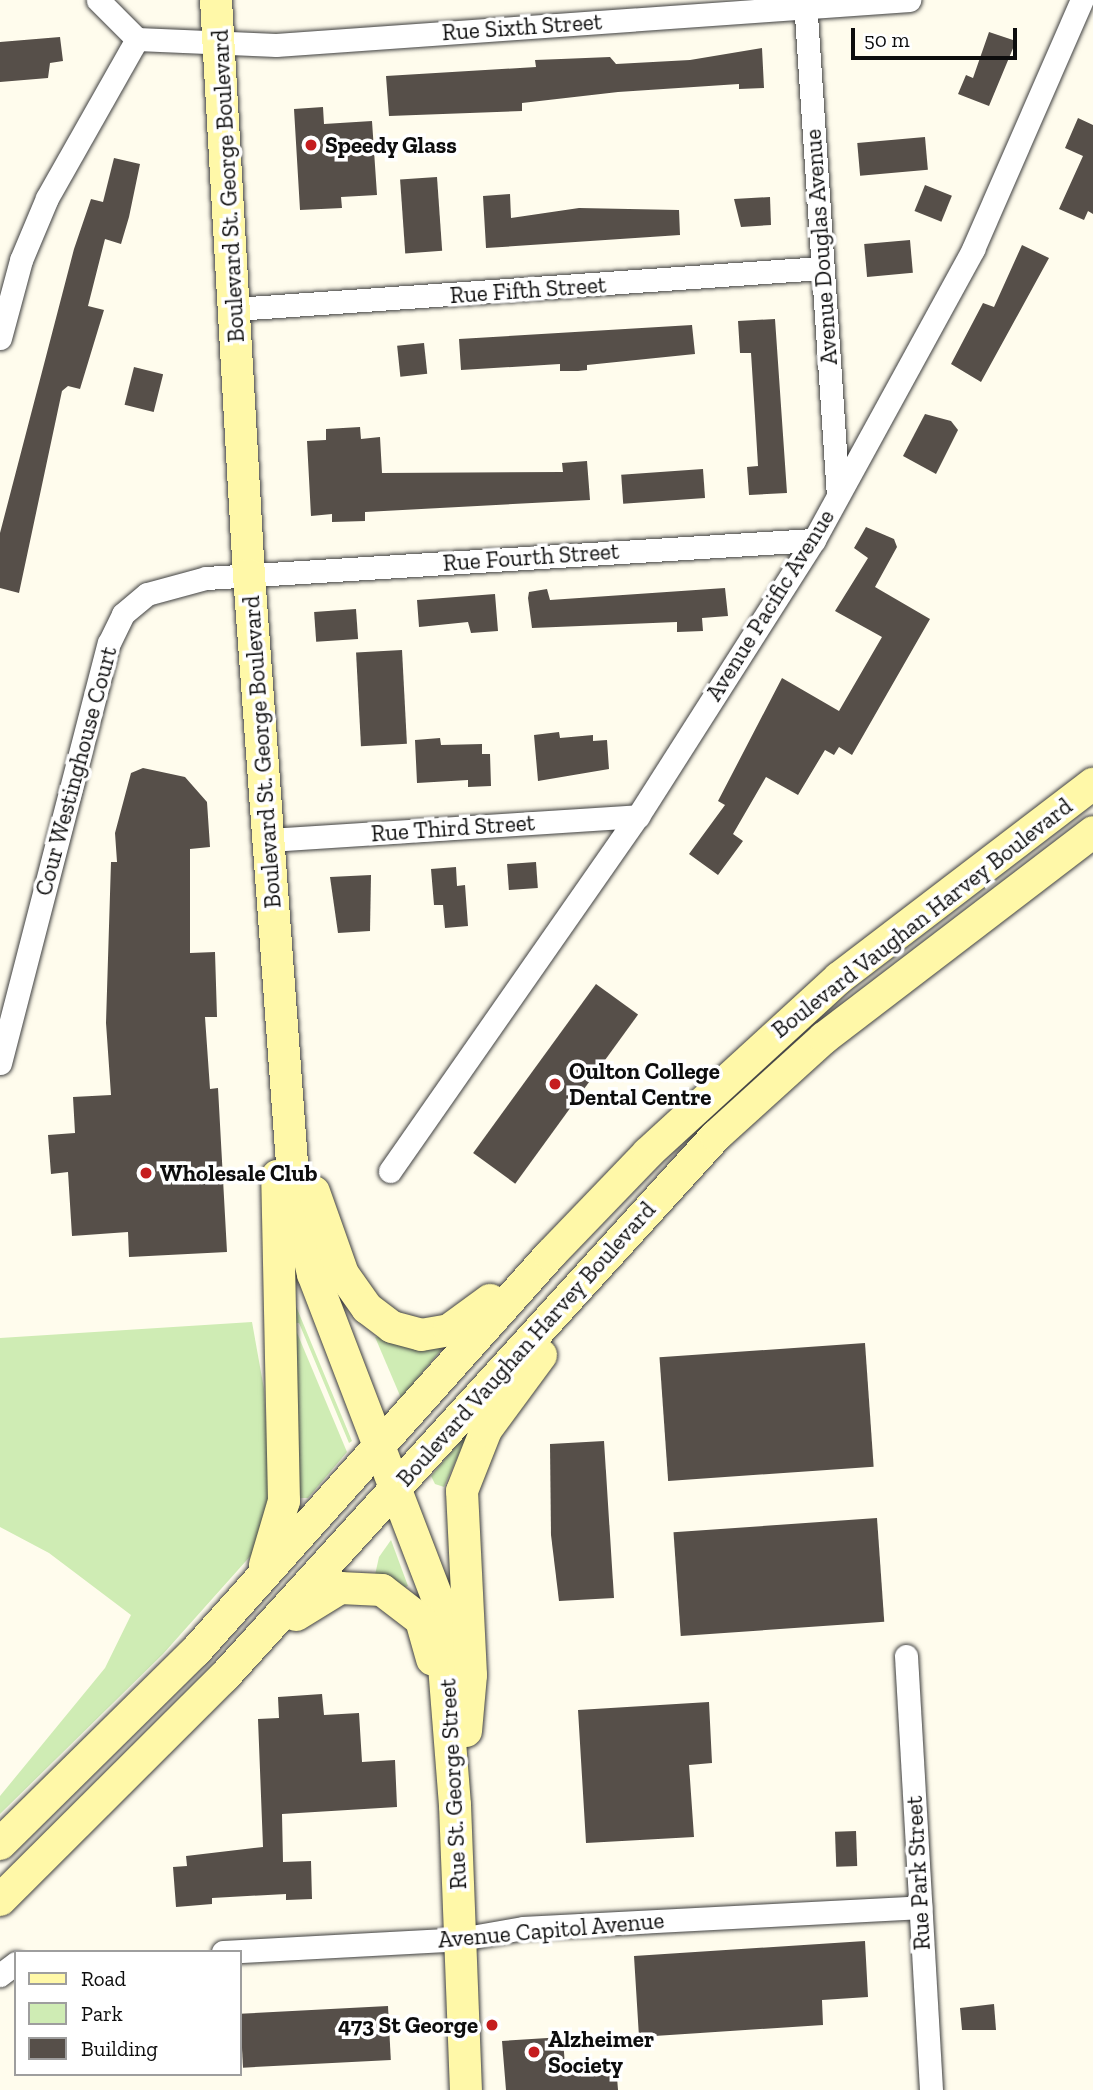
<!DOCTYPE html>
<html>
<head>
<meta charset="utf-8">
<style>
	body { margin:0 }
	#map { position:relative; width:1093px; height:2090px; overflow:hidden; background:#fffced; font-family:"Zilla Slab",serif }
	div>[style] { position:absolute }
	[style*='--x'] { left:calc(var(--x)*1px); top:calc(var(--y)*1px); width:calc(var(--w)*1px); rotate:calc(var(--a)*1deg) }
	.green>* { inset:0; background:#cfecb4 }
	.building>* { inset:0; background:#564f49; transform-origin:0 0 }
	.roads { filter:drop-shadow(0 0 2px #404040) drop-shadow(0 0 2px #404040) }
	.street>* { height:23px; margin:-11.5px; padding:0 11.5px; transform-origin:11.5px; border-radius:11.5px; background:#fff }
	.secondary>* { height:32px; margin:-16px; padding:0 16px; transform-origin:16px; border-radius:16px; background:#fff8a8 }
	.dots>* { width:19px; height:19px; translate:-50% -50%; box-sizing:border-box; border:4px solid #fff; border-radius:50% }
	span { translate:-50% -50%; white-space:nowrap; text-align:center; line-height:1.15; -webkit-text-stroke:7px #fff; paint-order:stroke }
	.street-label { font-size:23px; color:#0d0d0d }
	.poi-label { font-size:23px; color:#0d0d0d; font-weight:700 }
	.left { translate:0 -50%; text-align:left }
	.right { translate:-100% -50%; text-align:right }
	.legend { position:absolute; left:14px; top:1950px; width:228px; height:126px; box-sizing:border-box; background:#fff; border:2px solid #9e9e9e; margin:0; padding:9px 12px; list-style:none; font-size:21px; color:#0d0d0d }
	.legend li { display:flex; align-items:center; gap:14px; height:35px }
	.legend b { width:35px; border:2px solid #9e9e9e }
	.scale { position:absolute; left:851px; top:28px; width:166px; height:32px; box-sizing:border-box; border:4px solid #0d0d0d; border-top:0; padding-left:9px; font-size:21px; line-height:24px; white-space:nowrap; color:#0d0d0d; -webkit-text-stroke:5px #fff; paint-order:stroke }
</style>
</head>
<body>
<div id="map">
	<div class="green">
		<i style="clip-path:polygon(293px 1299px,352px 1441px,349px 1443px,299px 1323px,287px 1323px)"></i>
		<i style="clip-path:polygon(252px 1322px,264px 1389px,270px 1501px,254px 1552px,163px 1654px,0 1814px,0 1796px,105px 1668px,131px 1615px,49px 1553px,0 1527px,0 1338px)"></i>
		<i style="clip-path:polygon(295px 1328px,347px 1452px,308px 1498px,295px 1498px)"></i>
		<i style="clip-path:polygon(375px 1337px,440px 1347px,441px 1350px,401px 1398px)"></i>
		<i style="clip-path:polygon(469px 1431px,444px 1487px,435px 1484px,431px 1476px)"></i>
		<i style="clip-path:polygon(391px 1540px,408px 1586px,403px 1588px,375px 1575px,379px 1557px)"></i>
	</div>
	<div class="building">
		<i style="clip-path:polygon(989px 32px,1016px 41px,989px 106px,958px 94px,966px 75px,973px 78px)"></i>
		<i style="clip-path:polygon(60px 37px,63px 61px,50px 63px,48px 78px,0 82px,0 42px)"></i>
		<i style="clip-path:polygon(762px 48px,764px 88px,739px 89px,739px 84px,618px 92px,522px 103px,522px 111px,389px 116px,386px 76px,536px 67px,535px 60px,561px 59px,610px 57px,616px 64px,690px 60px)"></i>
		<i style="clip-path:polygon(323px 107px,324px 124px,372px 121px,377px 195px,341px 197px,342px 208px,300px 210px,294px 109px)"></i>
		<i style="clip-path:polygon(1078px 118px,1093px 125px,1093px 214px,1088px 211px,1084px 220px,1059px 209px,1083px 156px,1065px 148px)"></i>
		<i style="left:925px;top:137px;width:33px;height:68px;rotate:85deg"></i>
		<i style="clip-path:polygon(114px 158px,140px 164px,129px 217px,121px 244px,105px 239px,88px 306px,104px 310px,80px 389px,68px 386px,62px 391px,19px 593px,0 588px,0 533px,74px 249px,91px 199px,103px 202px)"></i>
		<i style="left:437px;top:177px;width:74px;height:37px;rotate:86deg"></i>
		<i style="left:925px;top:185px;width:29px;height:28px;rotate:22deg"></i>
		<i style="clip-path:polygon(510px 194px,511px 218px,579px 208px,679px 210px,680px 235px,486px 248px,483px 196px)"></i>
		<i style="clip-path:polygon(770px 197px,771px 225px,741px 227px,734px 199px)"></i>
		<i style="left:910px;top:240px;width:33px;height:46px;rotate:85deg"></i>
		<i style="clip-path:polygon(1022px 245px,1049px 258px,981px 382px,951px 364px,983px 303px,994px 307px)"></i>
		<i style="clip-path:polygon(775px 319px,787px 493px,749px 495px,747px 467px,758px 466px,755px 416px,751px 353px,740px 353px,738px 321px)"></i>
		<i style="clip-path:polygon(692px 325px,695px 354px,587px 365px,587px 370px,578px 371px,560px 371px,560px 364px,461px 370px,459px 339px)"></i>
		<i style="left:424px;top:343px;width:31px;height:27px;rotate:84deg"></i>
		<i style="left:134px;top:367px;width:30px;height:39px;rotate:14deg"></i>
		<i style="clip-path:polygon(925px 414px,951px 421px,958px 430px,936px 474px,903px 456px)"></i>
		<i style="clip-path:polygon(360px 427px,361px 439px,380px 437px,382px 473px,563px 472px,562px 463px,587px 461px,590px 500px,365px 512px,365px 521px,332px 522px,332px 514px,311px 516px,307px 441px,326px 440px,326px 429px)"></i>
		<i style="left:703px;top:469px;width:29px;height:82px;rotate:86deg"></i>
		<i style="clip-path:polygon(866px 527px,894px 539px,897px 547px,875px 587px,930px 619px,852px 755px,839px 747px,834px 755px,825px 750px,798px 795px,766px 777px,733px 834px,743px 841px,718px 875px,689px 854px,725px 805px,718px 801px,782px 678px,839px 711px,882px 637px,835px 611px,868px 558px,854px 548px)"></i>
		<i style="clip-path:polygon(725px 588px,728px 616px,702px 618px,703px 631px,677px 632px,677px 622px,532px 628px,528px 598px,529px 592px,547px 589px,550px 600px)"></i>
		<i style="clip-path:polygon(495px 594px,498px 631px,471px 633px,468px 622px,419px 627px,417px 600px)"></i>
		<i style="left:356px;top:609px;width:30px;height:42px;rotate:86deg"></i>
		<i style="left:402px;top:650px;width:94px;height:46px;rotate:87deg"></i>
		<i style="clip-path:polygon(559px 732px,560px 738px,593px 735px,593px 741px,607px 740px,609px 769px,538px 781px,534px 735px)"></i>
		<i style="clip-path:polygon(440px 738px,441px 745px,482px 744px,482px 754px,490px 754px,491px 786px,468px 787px,468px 780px,417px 783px,415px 740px)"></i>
		<i style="clip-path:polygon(143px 768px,185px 777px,207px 802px,210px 847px,190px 849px,190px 953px,215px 952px,217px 1017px,205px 1017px,210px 1089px,218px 1088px,227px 1252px,129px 1257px,128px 1232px,72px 1236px,68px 1172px,51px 1174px,48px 1135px,75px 1133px,73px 1097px,111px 1095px,106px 1023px,111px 862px,117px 862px,115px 833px,131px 773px)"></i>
		<i style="left:536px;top:862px;width:26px;height:29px;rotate:86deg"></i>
		<i style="clip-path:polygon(456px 867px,457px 886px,465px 885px,468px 926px,445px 928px,443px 905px,434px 905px,431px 869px)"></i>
		<i style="clip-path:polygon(371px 875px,370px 931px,338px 933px,330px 877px)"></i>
		<i style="left:596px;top:984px;width:52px;height:209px;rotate:36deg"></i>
		<i style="left:865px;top:1343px;width:124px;height:206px;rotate:86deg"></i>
		<i style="clip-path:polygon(604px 1441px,614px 1598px,559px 1601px,551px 1535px,550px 1444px)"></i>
		<i style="left:877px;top:1518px;width:104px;height:204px;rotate:86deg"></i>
		<i style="clip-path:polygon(322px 1694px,324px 1715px,359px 1713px,362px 1762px,395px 1760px,397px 1807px,282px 1814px,283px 1862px,311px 1861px,312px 1899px,286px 1900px,286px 1894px,212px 1898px,212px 1904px,176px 1907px,173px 1867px,187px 1866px,186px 1856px,263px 1847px,258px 1719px,279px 1718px,278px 1697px)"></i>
		<i style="clip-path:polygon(709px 1702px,712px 1763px,689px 1765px,694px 1837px,586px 1843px,578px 1710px)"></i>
		<i style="left:856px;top:1831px;width:35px;height:21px;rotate:88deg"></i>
		<i style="clip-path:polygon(865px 1941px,868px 1997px,822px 2000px,823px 2025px,639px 2037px,634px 1956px)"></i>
		<i style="clip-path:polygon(994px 2004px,996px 2030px,962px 2030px,960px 2008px)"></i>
		<i style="left:388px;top:2006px;width:54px;height:148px;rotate:87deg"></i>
		<i style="clip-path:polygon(563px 2037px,565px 2067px,616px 2064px,618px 2090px,506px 2090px,502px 2041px)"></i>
	</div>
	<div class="roads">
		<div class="street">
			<i style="--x:98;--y:0;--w:55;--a:45"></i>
			<i style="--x:805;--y:0;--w:495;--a:86.2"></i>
			<i style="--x:235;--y:309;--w:587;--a:-4"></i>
			<i style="--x:0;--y:338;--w:81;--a:-74.9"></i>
			<i style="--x:21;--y:260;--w:67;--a:-67.2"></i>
			<i style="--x:47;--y:198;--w:183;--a:-60.5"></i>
			<i style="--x:137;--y:39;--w:139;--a:2.5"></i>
			<i style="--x:276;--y:45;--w:635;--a:-4.07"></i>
			<i style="--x:269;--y:840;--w:370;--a:-3.7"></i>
			<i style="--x:0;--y:1063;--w:434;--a:-75.5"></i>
			<i style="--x:109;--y:643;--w:32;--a:-64"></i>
			<i style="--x:123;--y:614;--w:31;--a:-40"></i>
			<i style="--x:147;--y:594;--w:61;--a:-15.2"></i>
			<i style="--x:206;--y:578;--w:609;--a:-3.58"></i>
			<i style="--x:390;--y:1171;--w:433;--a:-55.1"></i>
			<i style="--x:638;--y:816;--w:327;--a:-57.5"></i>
			<i style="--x:814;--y:540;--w:332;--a:-61.3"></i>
			<i style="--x:973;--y:249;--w:272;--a:-66.4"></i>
			<i style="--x:906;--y:1656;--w:435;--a:86.7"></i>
			<i style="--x:223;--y:1952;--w:237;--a:-3.1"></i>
			<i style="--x:460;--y:1939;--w:65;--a:-9.8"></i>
			<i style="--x:524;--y:1928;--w:397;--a:-3"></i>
			<i style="--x:0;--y:1975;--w:20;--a:-37"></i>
		</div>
		<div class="secondary">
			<i style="--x:216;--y:0;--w:576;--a:86.72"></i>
			<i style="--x:249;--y:575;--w:617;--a:85.82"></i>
			<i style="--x:294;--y:1190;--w:86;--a:77.3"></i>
			<i style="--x:313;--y:1274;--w:351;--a:69"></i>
			<i style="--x:439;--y:1602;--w:204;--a:85.5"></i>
			<i style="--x:455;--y:1805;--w:285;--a:87.8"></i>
			<i style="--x:314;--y:1192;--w:87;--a:70.5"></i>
			<i style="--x:343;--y:1274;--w:42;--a:54.8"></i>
			<i style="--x:367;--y:1308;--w:31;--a:37"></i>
			<i style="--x:392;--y:1327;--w:30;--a:15"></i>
			<i style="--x:421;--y:1335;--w:28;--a:-10"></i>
			<i style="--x:449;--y:1330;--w:51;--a:-36.2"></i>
			<i style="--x:265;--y:1565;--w:67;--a:-73.5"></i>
			<i style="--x:284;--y:1501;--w:325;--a:-91.2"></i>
			<i style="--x:296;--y:1615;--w:52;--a:-31.5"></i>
			<i style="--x:340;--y:1588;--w:42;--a:2.7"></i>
			<i style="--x:382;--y:1590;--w:49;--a:37.6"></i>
			<i style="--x:421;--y:1620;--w:41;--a:74.2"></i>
			<i style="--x:466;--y:1731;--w:56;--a:-84.9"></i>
			<i style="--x:471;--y:1675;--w:184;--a:-92.8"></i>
			<i style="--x:462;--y:1491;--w:66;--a:-68.5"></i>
			<i style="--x:486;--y:1430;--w:93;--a:-53.7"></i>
			<i style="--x:0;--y:1844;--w:274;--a:-44.6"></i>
			<i style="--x:195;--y:1652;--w:533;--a:-48.2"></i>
			<i style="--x:550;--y:1255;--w:141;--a:-46.1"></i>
			<i style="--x:648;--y:1153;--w:259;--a:-42.5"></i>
			<i style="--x:839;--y:978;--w:320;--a:-37.4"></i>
			<i style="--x:0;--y:1900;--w:316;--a:-44.9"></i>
			<i style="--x:224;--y:1677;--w:731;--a:-47.72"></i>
			<i style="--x:716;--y:1136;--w:146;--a:-42.2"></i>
			<i style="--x:824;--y:1038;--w:339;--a:-37.4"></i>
		</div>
	</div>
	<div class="dots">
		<i style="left:311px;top:145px;background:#c51d1f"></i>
		<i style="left:555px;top:1084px;background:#c51d1f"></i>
		<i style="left:146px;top:1173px;background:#c51d1f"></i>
		<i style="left:492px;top:2025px;background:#c51d1f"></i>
		<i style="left:534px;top:2052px;background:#c51d1f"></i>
	</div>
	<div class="street-label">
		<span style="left:522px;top:27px;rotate:-4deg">Rue Sixth Street</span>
		<span style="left:228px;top:186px;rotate:-93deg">Boulevard St. George Boulevard</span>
		<span style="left:821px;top:247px;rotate:-94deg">Avenue Douglas Avenue</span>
		<span style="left:528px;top:290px;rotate:-4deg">Rue Fifth Street</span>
		<span style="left:531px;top:557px;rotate:-4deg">Rue Fourth Street</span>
		<span style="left:770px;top:605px;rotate:-58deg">Avenue Pacific Avenue</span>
		<span style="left:262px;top:752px;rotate:-94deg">Boulevard St. George Boulevard</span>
		<span style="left:76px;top:771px;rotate:-75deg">Cour Westinghouse Court</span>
		<span style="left:453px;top:828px;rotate:-4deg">Rue Third Street</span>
		<span style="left:922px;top:918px;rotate:-38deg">Boulevard Vaughan Harvey Boulevard</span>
		<span style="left:526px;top:1344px;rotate:-48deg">Boulevard Vaughan Harvey Boulevard</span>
		<span style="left:453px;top:1784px;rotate:-93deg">Rue St. George Street</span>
		<span style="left:918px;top:1873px;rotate:-93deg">Rue Park Street</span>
		<span style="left:551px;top:1930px;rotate:-5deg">Avenue Capitol Avenue</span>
	</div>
	<div class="poi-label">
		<span class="left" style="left:325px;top:145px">Speedy Glass</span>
		<span class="left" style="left:569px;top:1084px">Oulton College<br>Dental Centre</span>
		<span class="left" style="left:160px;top:1173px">Wholesale Club</span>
		<span class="right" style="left:478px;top:2025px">473 St George</span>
		<span class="left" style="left:548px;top:2052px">Alzheimer<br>Society</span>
	</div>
	<ul class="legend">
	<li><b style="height:9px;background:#fff8a8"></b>Road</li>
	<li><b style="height:19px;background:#cfecb4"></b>Park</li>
	<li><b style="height:19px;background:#564f49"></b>Building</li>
	</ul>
	<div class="scale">50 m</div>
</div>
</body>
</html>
